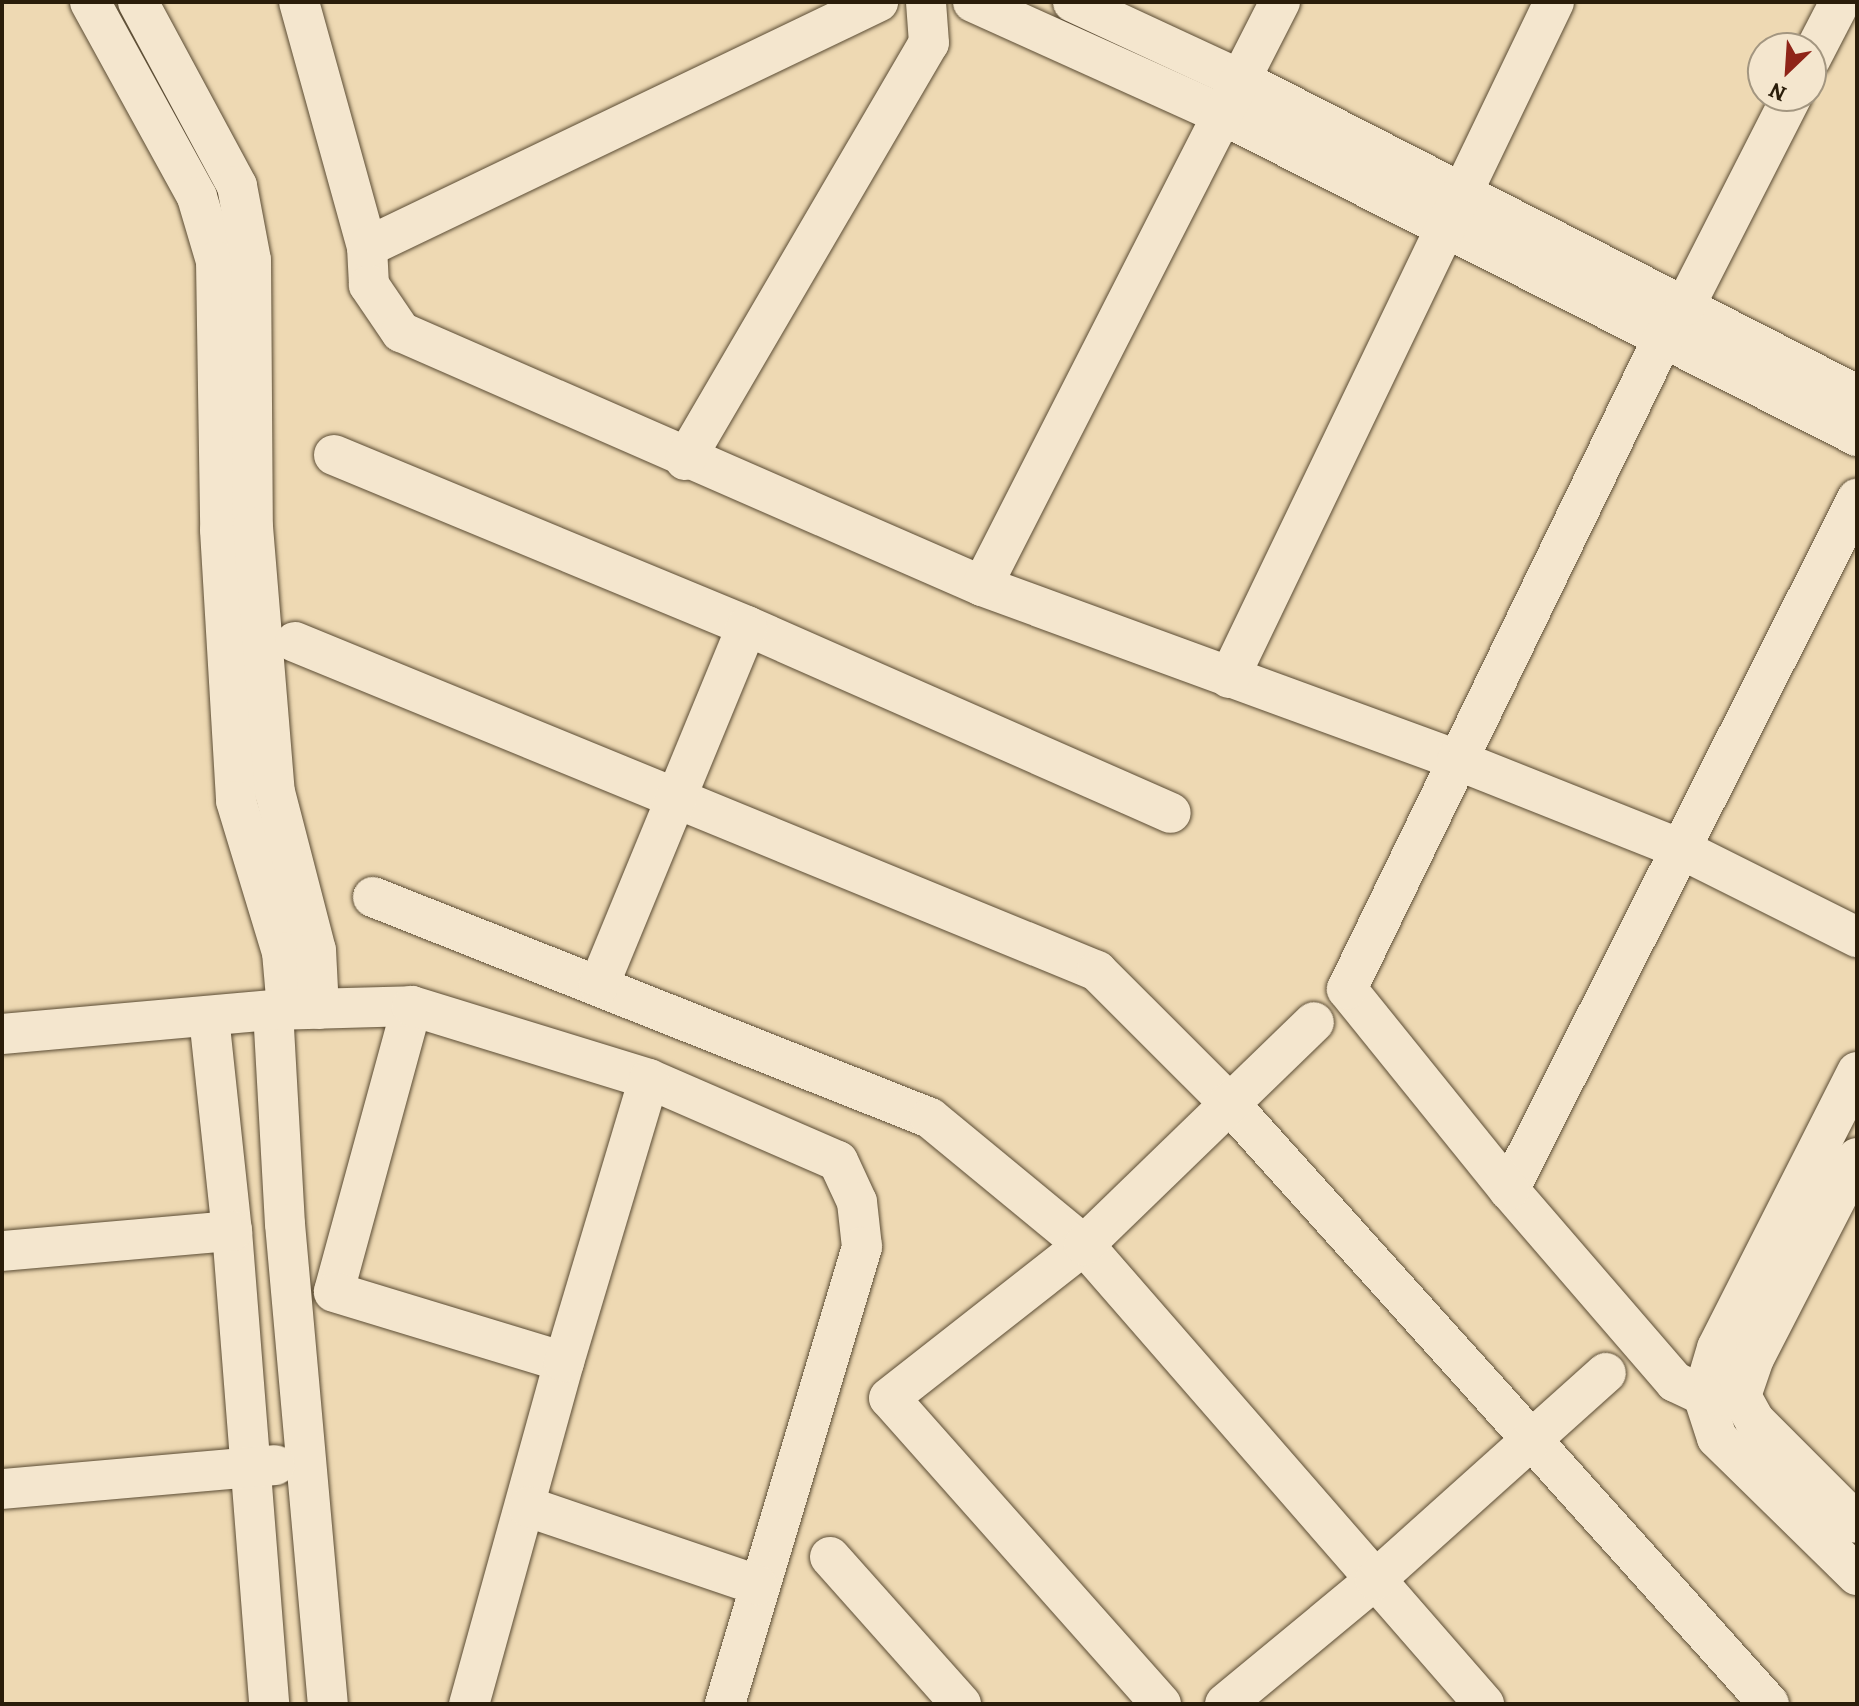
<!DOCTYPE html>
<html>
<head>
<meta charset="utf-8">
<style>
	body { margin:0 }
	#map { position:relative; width:1859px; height:1706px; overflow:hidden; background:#eed9b3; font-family:Alegreya,serif }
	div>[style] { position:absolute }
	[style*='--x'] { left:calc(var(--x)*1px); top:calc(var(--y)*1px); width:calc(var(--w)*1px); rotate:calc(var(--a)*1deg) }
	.roads { filter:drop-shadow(0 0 2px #5b4c34) drop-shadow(0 0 2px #5b4c34) }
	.street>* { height:40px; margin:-20px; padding:0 20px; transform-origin:20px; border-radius:20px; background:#f4e6ce }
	span { translate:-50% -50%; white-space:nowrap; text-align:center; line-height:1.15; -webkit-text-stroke:7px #f4e6ce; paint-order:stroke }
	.frame { position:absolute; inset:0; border:4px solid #2a1d0a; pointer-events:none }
	.north { position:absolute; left:1747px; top:32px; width:80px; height:80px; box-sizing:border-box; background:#f4e6ce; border:2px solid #a39680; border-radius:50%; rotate:205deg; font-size:22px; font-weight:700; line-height:32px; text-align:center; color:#2a1d0a }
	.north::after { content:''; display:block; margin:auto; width:28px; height:36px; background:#8f2418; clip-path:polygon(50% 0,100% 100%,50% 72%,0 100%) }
</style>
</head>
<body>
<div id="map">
	<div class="roads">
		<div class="street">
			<i style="--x:90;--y:2;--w:222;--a:61.2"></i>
			<i style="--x:197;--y:197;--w:67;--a:73.5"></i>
			<i style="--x:216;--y:261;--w:269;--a:89.1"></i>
			<i style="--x:220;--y:530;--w:271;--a:86.6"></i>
			<i style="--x:236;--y:801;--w:158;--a:73.1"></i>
			<i style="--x:282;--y:952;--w:57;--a:85"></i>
			<i style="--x:138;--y:2;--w:209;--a:61.7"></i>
			<i style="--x:237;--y:186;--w:75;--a:79.3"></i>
			<i style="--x:251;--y:260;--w:267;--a:89.6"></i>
			<i style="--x:253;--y:527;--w:266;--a:85.3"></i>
			<i style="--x:275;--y:792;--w:163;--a:75.5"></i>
			<i style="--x:316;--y:950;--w:59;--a:87.1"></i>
			<i style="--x:299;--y:2;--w:254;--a:74.5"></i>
			<i style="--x:367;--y:247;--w:38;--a:87"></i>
			<i style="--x:369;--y:285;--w:57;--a:55.8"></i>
			<i style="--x:401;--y:332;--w:634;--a:23.61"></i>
			<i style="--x:982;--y:586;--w:506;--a:20.12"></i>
			<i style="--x:1457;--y:760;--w:241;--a:21.7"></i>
			<i style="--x:1681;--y:849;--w:197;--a:26.6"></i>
			<i style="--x:973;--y:2;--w:274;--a:24.3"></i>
			<i style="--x:1223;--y:115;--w:711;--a:26.85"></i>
			<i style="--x:1073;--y:2;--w:187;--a:24.9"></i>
			<i style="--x:1243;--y:81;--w:690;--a:27.09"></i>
			<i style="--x:1811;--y:58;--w:63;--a:-62.6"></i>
			<i style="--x:367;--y:247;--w:567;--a:-25.62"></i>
			<i style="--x:334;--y:455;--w:447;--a:22.5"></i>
			<i style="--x:747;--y:626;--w:463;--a:23.8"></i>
			<i style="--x:685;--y:460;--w:483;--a:-59.7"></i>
			<i style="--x:929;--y:43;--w:41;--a:-94.2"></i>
			<i style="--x:982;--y:586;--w:656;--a:-62.97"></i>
			<i style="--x:295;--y:642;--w:867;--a:22.3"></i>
			<i style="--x:1097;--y:971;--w:185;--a:45"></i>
			<i style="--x:1228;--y:1102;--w:809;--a:48.05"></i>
			<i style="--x:1229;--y:678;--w:750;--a:-64.32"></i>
			<i style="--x:373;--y:897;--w:599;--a:21.64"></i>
			<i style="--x:930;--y:1118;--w:200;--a:39.5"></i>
			<i style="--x:1084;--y:1245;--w:609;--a:48.93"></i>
			<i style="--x:599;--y:985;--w:388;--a:-67.6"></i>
			<i style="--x:412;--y:1006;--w:296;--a:105.3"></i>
			<i style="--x:334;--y:1292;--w:240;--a:16.9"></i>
			<i style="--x:564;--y:1362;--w:355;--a:105.5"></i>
			<i style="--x:273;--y:1010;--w:214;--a:86.8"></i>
			<i style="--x:285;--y:1224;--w:482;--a:84.9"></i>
			<i style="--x:209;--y:1017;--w:215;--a:83.9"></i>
			<i style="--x:232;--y:1231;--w:474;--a:85.5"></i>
			<i style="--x:2;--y:1034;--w:272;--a:-5.1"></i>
			<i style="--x:273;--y:1010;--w:139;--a:-1.6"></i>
			<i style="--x:412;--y:1006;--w:248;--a:17.1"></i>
			<i style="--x:649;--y:1079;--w:206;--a:23.5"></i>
			<i style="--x:838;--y:1161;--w:45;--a:65.1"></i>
			<i style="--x:857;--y:1202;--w:45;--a:83.7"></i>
			<i style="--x:862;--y:1247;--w:477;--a:106.7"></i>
			<i style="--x:1857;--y:1072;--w:309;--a:116.9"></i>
			<i style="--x:1717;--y:1348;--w:49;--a:106.6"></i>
			<i style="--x:1703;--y:1395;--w:45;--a:72"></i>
			<i style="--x:1717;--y:1438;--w:196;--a:44.4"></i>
			<i style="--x:1857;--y:1158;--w:225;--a:117.2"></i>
			<i style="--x:1754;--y:1358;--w:40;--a:108.9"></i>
			<i style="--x:1741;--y:1396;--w:29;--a:61"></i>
			<i style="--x:1755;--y:1421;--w:144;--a:45"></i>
			<i style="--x:1509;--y:1190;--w:774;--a:-63.27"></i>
			<i style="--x:2;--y:1251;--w:231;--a:-5"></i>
			<i style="--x:564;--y:1362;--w:295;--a:-73.3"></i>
			<i style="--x:1741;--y:1396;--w:38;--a:-178"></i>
			<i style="--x:1703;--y:1395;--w:31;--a:-155"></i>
			<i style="--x:1675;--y:1382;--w:254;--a:-130.8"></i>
			<i style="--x:1509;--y:1190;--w:258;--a:-128.9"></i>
			<i style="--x:1347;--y:989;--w:721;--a:-64.11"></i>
			<i style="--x:1662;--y:340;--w:41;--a:-55.9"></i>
			<i style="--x:1685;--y:306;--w:236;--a:-63"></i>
			<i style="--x:2;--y:1489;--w:274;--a:-5"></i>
			<i style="--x:528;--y:1507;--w:242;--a:18.8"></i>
			<i style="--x:830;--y:1557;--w:197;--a:48.3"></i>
			<i style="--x:1161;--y:1704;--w:409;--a:-131.6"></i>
			<i style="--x:889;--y:1398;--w:248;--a:-38.1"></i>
			<i style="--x:1084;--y:1245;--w:320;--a:-44.1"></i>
			<i style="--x:1225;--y:1704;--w:195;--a:-39.6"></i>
			<i style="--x:1375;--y:1580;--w:310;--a:-41.9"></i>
		</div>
	</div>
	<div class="frame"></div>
	<div class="north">N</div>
</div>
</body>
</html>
